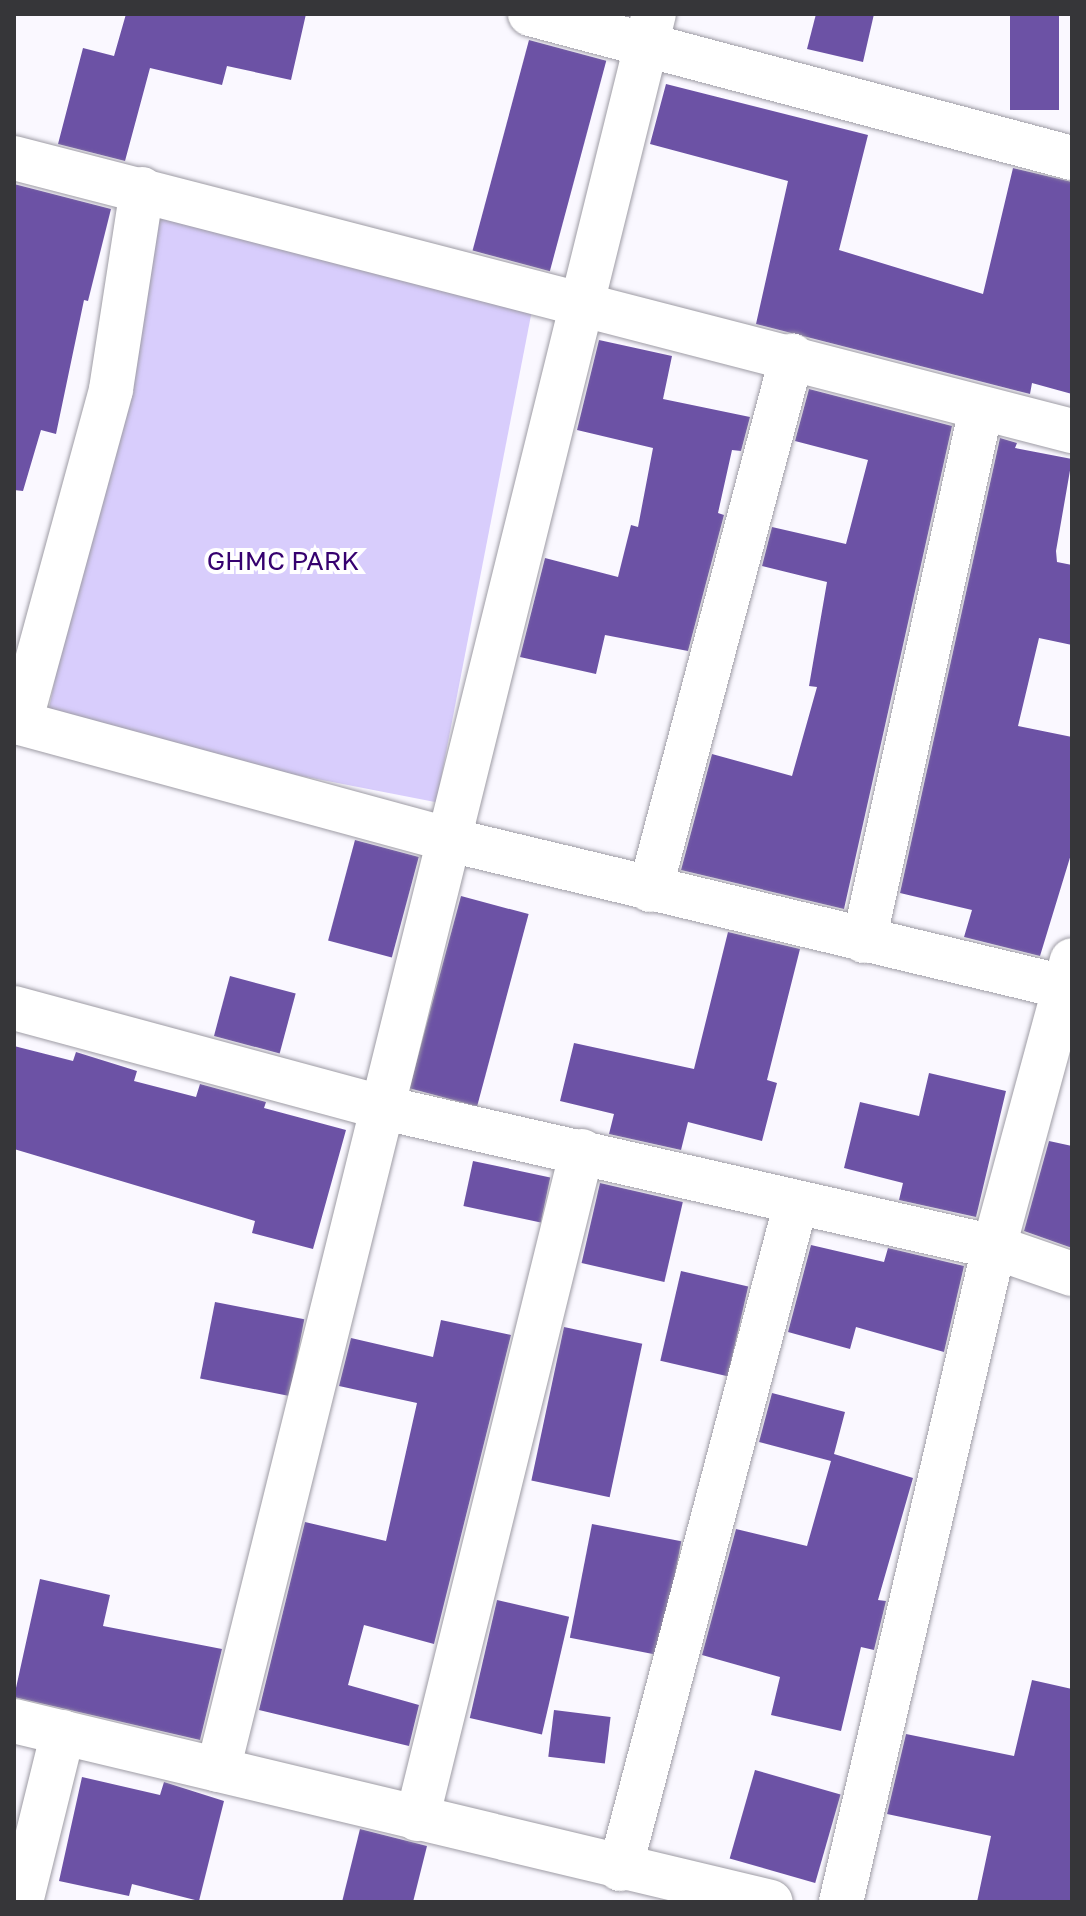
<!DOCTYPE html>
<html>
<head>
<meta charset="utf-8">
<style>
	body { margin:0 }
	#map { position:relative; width:1086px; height:1916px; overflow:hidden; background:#faf8ff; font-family:"Golos Text",sans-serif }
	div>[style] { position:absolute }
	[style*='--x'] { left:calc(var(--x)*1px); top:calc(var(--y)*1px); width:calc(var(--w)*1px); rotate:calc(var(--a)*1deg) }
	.green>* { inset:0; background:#d8cdfc; transform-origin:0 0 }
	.building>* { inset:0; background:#6c52a5; transform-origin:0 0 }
	.roads { filter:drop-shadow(0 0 2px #9e9ca5) drop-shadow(0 0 2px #9e9ca5) }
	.minor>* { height:44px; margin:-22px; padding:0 22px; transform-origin:22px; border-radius:22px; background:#fff }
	span { translate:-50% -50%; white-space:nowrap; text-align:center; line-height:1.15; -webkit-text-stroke:8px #fff; paint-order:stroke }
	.park-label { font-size:26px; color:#36016f }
	.frame { position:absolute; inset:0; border:16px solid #363639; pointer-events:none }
</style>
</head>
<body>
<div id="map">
	<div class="green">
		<i style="left:146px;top:210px;width:398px;height:526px;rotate:11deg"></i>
	</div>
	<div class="building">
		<i style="clip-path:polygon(126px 14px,306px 14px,291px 80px,227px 66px,222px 85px,150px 68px,125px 161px,58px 144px,83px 48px,114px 56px)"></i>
		<i style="clip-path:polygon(816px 14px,874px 14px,863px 62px,807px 49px)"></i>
		<i style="left:1010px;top:14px;width:49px;height:96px"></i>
		<i style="left:529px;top:40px;width:80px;height:218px;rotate:15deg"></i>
		<i style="clip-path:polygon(666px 84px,868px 135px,839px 250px,983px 294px,1013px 168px,1072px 182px,1072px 394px,1032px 383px,1030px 394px,756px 324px,788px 181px,650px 144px)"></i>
		<i style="clip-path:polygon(14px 184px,111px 209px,88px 301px,84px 300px,56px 434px,41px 430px,23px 491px,14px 490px)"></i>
		<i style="clip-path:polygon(599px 340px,672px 356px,663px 399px,750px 417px,741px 451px,732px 450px,718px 513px,724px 515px,688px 651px,605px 635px,596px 674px,520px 657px,545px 558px,618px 577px,631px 525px,638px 527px,653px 448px,577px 430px)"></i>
		<i style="clip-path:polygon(809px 389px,952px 426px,844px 909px,681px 870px,712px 754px,792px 776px,817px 687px,809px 686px,827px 582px,762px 566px,772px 527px,846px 544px,868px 460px,795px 441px)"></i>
		<i style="clip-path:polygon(1000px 438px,1017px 443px,1015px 448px,1072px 459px,1056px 551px,1057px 562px,1072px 565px,1072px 645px,1039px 638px,1018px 726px,1072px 737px,1072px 851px,1040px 956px,964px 937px,972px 910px,900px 893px)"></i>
		<i style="left:355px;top:840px;width:66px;height:104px;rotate:15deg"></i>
		<i style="left:461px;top:896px;width:70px;height:199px;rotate:15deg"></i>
		<i style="clip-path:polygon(728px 932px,800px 949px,767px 1080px,777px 1083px,762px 1141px,688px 1122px,681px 1150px,609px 1134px,614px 1114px,560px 1101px,574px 1043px,694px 1069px)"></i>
		<i style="left:230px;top:976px;width:68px;height:62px;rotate:15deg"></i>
		<i style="clip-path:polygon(14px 1046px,73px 1061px,76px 1052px,137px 1071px,134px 1081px,196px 1097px,200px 1084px,266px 1102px,264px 1108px,346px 1130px,313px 1249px,252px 1233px,255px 1221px,14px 1149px)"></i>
		<i style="clip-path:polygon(929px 1073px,1006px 1091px,976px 1217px,899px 1200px,903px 1183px,844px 1168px,860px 1102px,919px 1116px)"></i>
		<i style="clip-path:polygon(1049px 1141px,1072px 1146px,1072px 1248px,1024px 1231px)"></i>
		<i style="left:473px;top:1161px;width:79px;height:46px;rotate:12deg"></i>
		<i style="left:600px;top:1183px;width:85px;height:82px;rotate:13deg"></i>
		<i style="clip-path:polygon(811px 1245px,884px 1262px,888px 1248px,964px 1266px,944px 1352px,856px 1327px,850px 1349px,788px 1332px)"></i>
		<i style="left:681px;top:1271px;width:69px;height:92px;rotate:13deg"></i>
		<i style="left:215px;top:1302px;width:91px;height:78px;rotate:11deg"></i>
		<i style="clip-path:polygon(441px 1320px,511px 1335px,434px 1644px,364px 1625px,348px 1685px,419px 1705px,409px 1746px,259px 1710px,305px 1522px,386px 1541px,417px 1403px,339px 1386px,351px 1338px,433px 1357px)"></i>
		<i style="left:564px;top:1327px;width:80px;height:157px;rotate:12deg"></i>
		<i style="clip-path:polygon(772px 1393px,845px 1412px,834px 1454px,913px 1478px,878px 1600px,886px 1601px,874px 1650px,861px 1647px,841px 1731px,771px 1715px,780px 1677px,702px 1655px,736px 1529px,807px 1546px,831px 1461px,759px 1442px)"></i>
		<i style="left:592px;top:1524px;width:91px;height:116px;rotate:11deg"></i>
		<i style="clip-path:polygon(40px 1579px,110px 1595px,103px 1626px,222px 1649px,200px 1740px,14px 1697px)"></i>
		<i style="left:497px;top:1600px;width:74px;height:121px;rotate:13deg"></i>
		<i style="clip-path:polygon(1032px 1680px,1072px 1689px,1072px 1902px,977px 1902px,991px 1836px,887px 1814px,906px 1734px,1014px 1756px)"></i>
		<i style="left:554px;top:1710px;width:57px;height:47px;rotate:7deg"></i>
		<i style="left:755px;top:1770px;width:89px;height:92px;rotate:16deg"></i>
		<i style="clip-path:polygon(82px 1777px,160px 1795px,164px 1782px,224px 1801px,199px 1901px,132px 1884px,129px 1896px,59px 1881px)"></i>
		<i style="clip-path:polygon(360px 1829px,427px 1846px,413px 1902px,342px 1902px)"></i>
	</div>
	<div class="roads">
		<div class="minor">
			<i style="--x:530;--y:14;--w:561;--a:14.88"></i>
			<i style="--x:14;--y:158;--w:1093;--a:14.47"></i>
			<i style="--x:142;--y:189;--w:203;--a:98.8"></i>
			<i style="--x:111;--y:390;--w:345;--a:105.3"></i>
			<i style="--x:20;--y:723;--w:446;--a:15.2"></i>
			<i style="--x:450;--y:840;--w:631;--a:13.46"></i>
			<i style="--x:650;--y:890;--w:553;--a:-75.11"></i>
			<i style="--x:864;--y:941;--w:545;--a:-77.6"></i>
			<i style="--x:14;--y:1008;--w:379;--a:15.1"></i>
			<i style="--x:380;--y:1107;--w:630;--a:12.84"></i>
			<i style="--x:994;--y:1247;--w:83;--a:19.1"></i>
			<i style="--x:14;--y:1721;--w:778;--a:13.45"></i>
			<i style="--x:218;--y:1770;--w:1809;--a:-76.06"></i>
			<i style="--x:417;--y:1819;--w:688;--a:-76.13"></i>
			<i style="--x:620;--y:1869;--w:689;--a:-75.2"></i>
			<i style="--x:21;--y:1902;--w:175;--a:-76.1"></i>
			<i style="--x:841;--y:1902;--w:673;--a:-76.85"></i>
			<i style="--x:994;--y:1247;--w:297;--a:-74.8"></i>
		</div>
	</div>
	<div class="park-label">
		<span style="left:283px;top:561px">GHMC PARK</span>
	</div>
	<div class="frame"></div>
</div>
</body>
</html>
